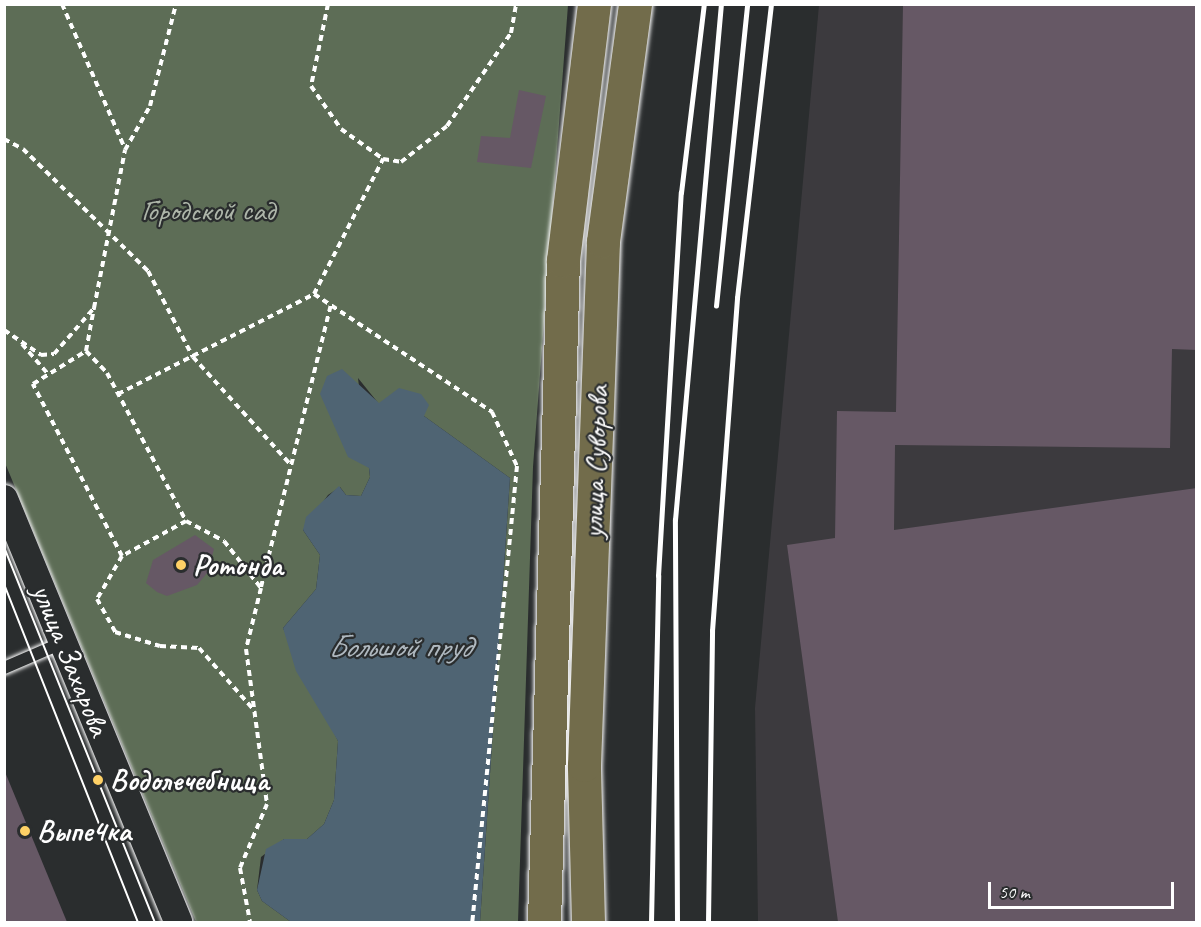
<!DOCTYPE html>
<html>
<head>
<meta charset="utf-8">
<style>
	body { margin:0 }
	#map { position:relative; width:1201px; height:927px; overflow:hidden; background:#2a2d2e; font-family:Caveat,sans-serif }
	div>[style] { position:absolute }
	[style*='--x'] { left:calc(var(--x)*1px); top:calc(var(--y)*1px); width:calc(var(--w)*1px); rotate:calc(var(--a)*1deg) }
	.built>* { inset:0; background:#3c3a3e }
	.green>* { inset:0; background:#5d6d56 }
	.water>* { inset:0; background:#4f6473 }
	.building>* { inset:0; background:#665865 }
	.path>* { height:4px; margin-top:-2px; transform-origin:0; background:repeating-linear-gradient(90deg,#fff 0 6px,transparent 0 10.5px) }
	.roads { filter:drop-shadow(0 0 2px #fff) drop-shadow(0 0 2px #fff) }
	.service>* { height:12px; margin:-6px; padding:0 6px; transform-origin:6px; border-radius:6px; background:#2a2d2e }
	.tertiary>* { height:28px; margin:-14px; padding:0 14px; transform-origin:14px; border-radius:14px; background:#2a2d2e }
	.primary>* { height:33px; margin:-16.5px; padding:0 16.5px; transform-origin:16.5px; border-radius:16.5px; background:#726c4b }
	.tram>* { height:1.5px; margin:-0.75px; padding:0 0.75px; transform-origin:0.75px; border-radius:0.75px; background:#fff }
	.rail>* { height:4.5px; margin:-2.25px; padding:0 2.25px; transform-origin:2.25px; border-radius:2.25px; background:#fff }
	.dots>* { width:16px; height:16px; translate:-50% -50%; box-sizing:border-box; border:3px solid #2a2d2e; border-radius:50% }
	span { translate:-50% -50%; white-space:nowrap; text-align:center; line-height:1.15; -webkit-text-stroke:4.5px #2a2d2e; paint-order:stroke }
	.park-label { font-size:30px; color:#aeb6aa }
	.street-label { font-size:30px; color:#fff }
	.poi-label { font-size:30px; color:#fff; font-weight:700 }
	.left { translate:0 -50%; text-align:left }
	.water-label { font-size:32px; color:#b0b9c0; font-style:italic }
	.frame { position:absolute; inset:0; border:6px solid #fff; pointer-events:none }
	.scale { position:absolute; left:988px; top:882px; width:186px; height:27px; box-sizing:border-box; border:3px solid #fff; border-top:0; padding-left:8px; font-size:18px; line-height:21px; white-space:nowrap; color:#fff; -webkit-text-stroke:4px #2a2d2e; paint-order:stroke }
</style>
</head>
<body>
<div id="map">
	<div class="built">
		<i style="clip-path:polygon(819px 5px,1196px 5px,1196px 922px,758px 922px,755px 708px)"></i>
	</div>
	<div class="green">
		<i style="clip-path:polygon(4px 5px,568px 5px,533px 467px,518px 922px,480px 922px,510px 478px,424px 416px,379px 404px,358px 378px,370px 477px,361px 496px,346px 495px,340px 487px,328px 495px,303px 530px,320px 555px,316px 589px,283px 628px,338px 741px,334px 800px,324px 824px,307px 839px,284px 839px,261px 857px,257px 890px,262px 901px,291px 922px,196px 922px,5px 463px)"></i>
	</div>
	<div class="water">
		<i style="clip-path:polygon(342px 369px,379px 403px,399px 388px,421px 394px,429px 405px,424px 416px,510px 478px,480px 922px,291px 922px,262px 901px,257px 890px,266px 849px,284px 839px,307px 839px,324px 824px,334px 800px,338px 741px,296px 671px,283px 628px,316px 589px,320px 555px,303px 530px,306px 517px,339px 486px,346px 495px,361px 496px,370px 477px,369px 468px,348px 457px,320px 394px,327px 376px)"></i>
	</div>
	<div class="building">
		<i style="clip-path:polygon(903px 4px,1197px 4px,1197px 350px,1172px 349px,1170px 448px,895px 445px,894px 530px,1197px 488px,1197px 922px,838px 922px,787px 545px,835px 538px,837px 411px,896px 412px)"></i>
		<i style="clip-path:polygon(519px 90px,546px 96px,531px 168px,477px 162px,481px 136px,510px 138px)"></i>
		<i style="clip-path:polygon(195px 535px,214px 549px,208px 572px,197px 585px,167px 596px,157px 592px,146px 583px,153px 560px)"></i>
		<i style="clip-path:polygon(4px 772px,5px 772px,67px 922px,4px 922px)"></i>
	</div>
	<div class="path">
		<i style="--x:62;--y:4;--w:158;--a:66.5"></i>
		<i style="--x:328;--y:4;--w:84;--a:101.7"></i>
		<i style="--x:311;--y:86;--w:52;--a:55.1"></i>
		<i style="--x:341;--y:129;--w:52;--a:35.5"></i>
		<i style="--x:383;--y:159;--w:18;--a:9"></i>
		<i style="--x:401;--y:162;--w:58;--a:-38"></i>
		<i style="--x:447;--y:126;--w:113;--a:-55.5"></i>
		<i style="--x:511;--y:33;--w:29;--a:-80"></i>
		<i style="--x:4;--y:139;--w:21;--a:28"></i>
		<i style="--x:23;--y:149;--w:175;--a:44.3"></i>
		<i style="--x:148;--y:271;--w:97;--a:62.4"></i>
		<i style="--x:193;--y:357;--w:146;--a:47.8"></i>
		<i style="--x:314;--y:294;--w:214;--a:33.5"></i>
		<i style="--x:492;--y:412;--w:60;--a:65.2"></i>
		<i style="--x:517;--y:466;--w:458;--a:95.6"></i>
		<i style="--x:4;--y:330;--w:45;--a:34"></i>
		<i style="--x:41;--y:355;--w:13;--a:-4"></i>
		<i style="--x:54;--y:354;--w:61;--a:-49"></i>
		<i style="--x:94;--y:308;--w:161;--a:-78.9"></i>
		<i style="--x:125;--y:150;--w:51;--a:-60.4"></i>
		<i style="--x:150;--y:106;--w:105;--a:-75.7"></i>
		<i style="--x:22;--y:344;--w:40;--a:49"></i>
		<i style="--x:86;--y:351;--w:30;--a:46"></i>
		<i style="--x:107;--y:373;--w:168;--a:61.9"></i>
		<i style="--x:186;--y:521;--w:73;--a:151.3"></i>
		<i style="--x:122;--y:556;--w:194;--a:-117.4"></i>
		<i style="--x:33;--y:384;--w:62;--a:-31.9"></i>
		<i style="--x:86;--y:351;--w:44;--a:-79.5"></i>
		<i style="--x:118;--y:394;--w:220;--a:-27"></i>
		<i style="--x:314;--y:294;--w:152;--a:-62.9"></i>
		<i style="--x:186;--y:521;--w:43;--a:27.8"></i>
		<i style="--x:224;--y:541;--w:60;--a:51.8"></i>
		<i style="--x:261;--y:588;--w:63;--a:103.8"></i>
		<i style="--x:246;--y:649;--w:156;--a:82.3"></i>
		<i style="--x:267;--y:804;--w:69;--a:112.9"></i>
		<i style="--x:240;--y:868;--w:55;--a:79.5"></i>
		<i style="--x:122;--y:556;--w:50;--a:120.2"></i>
		<i style="--x:97;--y:599;--w:38;--a:61"></i>
		<i style="--x:115;--y:632;--w:47;--a:17.3"></i>
		<i style="--x:160;--y:646;--w:39;--a:3"></i>
		<i style="--x:199;--y:648;--w:84;--a:48.4"></i>
		<i style="--x:261;--y:587;--w:291;--a:-76.1"></i>
	</div>
	<div class="roads">
		<div class="service">
			<i style="--x:4;--y:668;--w:65;--a:-23.4"></i>
		</div>
		<div class="tertiary">
			<i style="--x:4;--y:499;--w:457;--a:67.6"></i>
		</div>
		<div class="primary">
			<i style="--x:544;--y:922;--w:662;--a:-88.36"></i>
			<i style="--x:563;--y:260;--w:258;--a:-83.1"></i>
			<i style="--x:588;--y:922;--w:157;--a:-91.5"></i>
			<i style="--x:584;--y:765;--w:524;--a:-87.92"></i>
			<i style="--x:603;--y:241;--w:239;--a:-82.3"></i>
		</div>
	</div>
	<div class="tram">
		<i style="--x:4;--y:546;--w:405;--a:68.1"></i>
		<i style="--x:4;--y:583;--w:365;--a:68.4"></i>
	</div>
	<div class="rail">
		<i style="--x:716;--y:306;--w:304;--a:-84.1"></i>
		<i style="--x:651;--y:922;--w:346;--a:-88.8"></i>
		<i style="--x:658;--y:576;--w:384;--a:-86.6"></i>
		<i style="--x:681;--y:193;--w:190;--a:-83.1"></i>
		<i style="--x:677;--y:922;--w:402;--a:-90.3"></i>
		<i style="--x:675;--y:520;--w:518;--a:-84.91"></i>
		<i style="--x:708;--y:922;--w:291;--a:-89.2"></i>
		<i style="--x:712;--y:631;--w:334;--a:-85.7"></i>
		<i style="--x:737;--y:298;--w:296;--a:-83.4"></i>
	</div>
	<div class="dots">
		<i style="left:181px;top:565px;background:#ffd166"></i>
		<i style="left:98px;top:780px;background:#ffd166"></i>
		<i style="left:25px;top:831px;background:#ffd166"></i>
	</div>
	<div class="park-label">
		<span style="left:208px;top:210px">Городской сад</span>
	</div>
	<div class="street-label">
		<span style="left:595px;top:462px;rotate:-88deg">улица Суворова</span>
		<span style="left:71px;top:660px;rotate:68deg">улица Захарова</span>
	</div>
	<div class="poi-label">
		<span class="left" style="left:193px;top:565px">Ротонда</span>
		<span class="left" style="left:110px;top:780px">Водолечебница</span>
		<span class="left" style="left:37px;top:831px">Выпе4ка</span>
	</div>
	<div class="water-label">
		<span style="left:399px;top:647px">Большой пруд</span>
	</div>
	<div class="frame"></div>
	<div class="scale">50 m</div>
</div>
</body>
</html>
